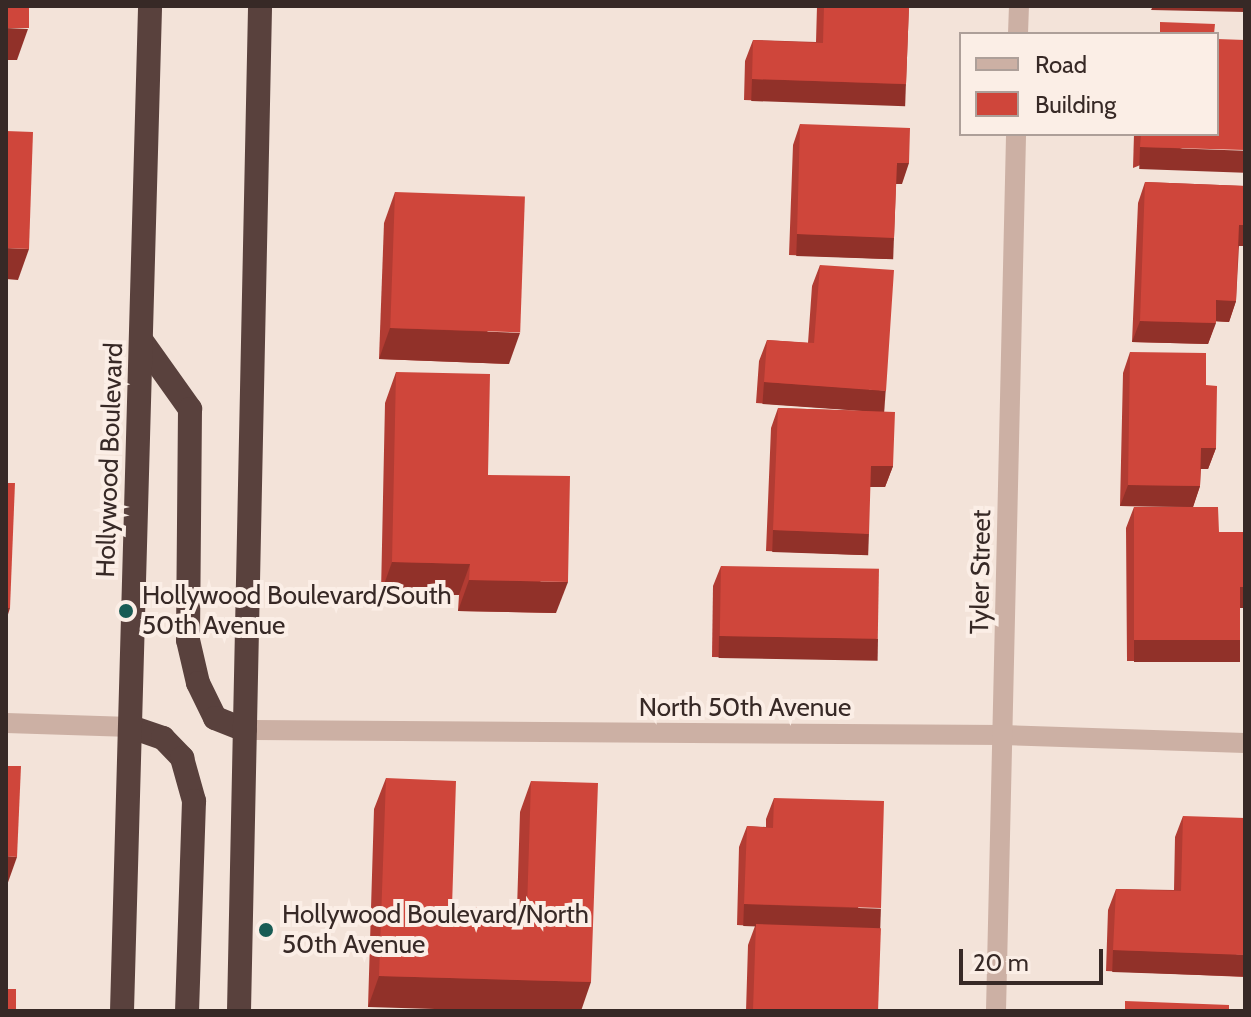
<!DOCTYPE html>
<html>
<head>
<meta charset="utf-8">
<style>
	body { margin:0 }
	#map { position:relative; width:1251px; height:1017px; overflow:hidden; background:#f3e3d9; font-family:Cabin,sans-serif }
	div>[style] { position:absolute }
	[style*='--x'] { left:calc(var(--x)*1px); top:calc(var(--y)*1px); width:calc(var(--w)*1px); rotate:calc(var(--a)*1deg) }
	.minor>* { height:20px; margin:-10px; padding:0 10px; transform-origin:10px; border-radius:10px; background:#ccb0a4 }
	.highway>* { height:24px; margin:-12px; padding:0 12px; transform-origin:12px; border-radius:12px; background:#59413d }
	.wall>* { inset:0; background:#b23c33 }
	.shaded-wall>* { inset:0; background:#913129; transform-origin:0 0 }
	.building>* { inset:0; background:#cf463b; transform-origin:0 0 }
	.dots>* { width:22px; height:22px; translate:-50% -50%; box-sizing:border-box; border:4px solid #fbeee6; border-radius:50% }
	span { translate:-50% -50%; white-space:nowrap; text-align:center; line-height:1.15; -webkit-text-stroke:8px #fbeee6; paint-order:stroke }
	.street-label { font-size:26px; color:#372926 }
	.poi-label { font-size:26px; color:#372926 }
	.left { translate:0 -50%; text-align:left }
	.frame { position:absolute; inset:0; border:8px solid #372926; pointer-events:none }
	.legend { position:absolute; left:959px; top:32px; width:260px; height:104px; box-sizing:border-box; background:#fbeee6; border:2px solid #ad9f99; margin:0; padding:10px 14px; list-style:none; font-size:24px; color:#372926 }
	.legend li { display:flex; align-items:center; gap:16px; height:40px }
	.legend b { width:40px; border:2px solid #ad9f99 }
	.scale { position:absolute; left:959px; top:949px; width:144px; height:36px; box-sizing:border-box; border:4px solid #372926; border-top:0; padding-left:10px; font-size:24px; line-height:28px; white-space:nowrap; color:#372926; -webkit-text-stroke:6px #fbeee6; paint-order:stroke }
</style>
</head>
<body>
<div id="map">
	<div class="minor">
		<i style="--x:1018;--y:34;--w:28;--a:-88"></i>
		<i style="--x:6;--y:723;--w:125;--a:1.8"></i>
		<i style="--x:245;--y:730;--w:758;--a:0.38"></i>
		<i style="--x:1003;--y:735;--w:242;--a:1.9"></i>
		<i style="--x:996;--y:1011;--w:877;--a:-88.69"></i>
	</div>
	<div class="highway">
		<i style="--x:141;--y:340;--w:85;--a:54.6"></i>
		<i style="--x:190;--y:409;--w:231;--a:90.5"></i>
		<i style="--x:188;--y:640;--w:44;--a:76.9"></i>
		<i style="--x:198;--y:683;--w:39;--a:64"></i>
		<i style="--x:215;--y:718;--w:32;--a:22"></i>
		<i style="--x:131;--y:727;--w:34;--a:19"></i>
		<i style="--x:163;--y:738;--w:28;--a:46"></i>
		<i style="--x:182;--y:758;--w:45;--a:74.4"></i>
		<i style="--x:194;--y:801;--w:210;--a:91.9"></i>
		<i style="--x:122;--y:1011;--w:1005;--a:-88.4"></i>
		<i style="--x:239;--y:1011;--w:1005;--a:-88.8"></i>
	</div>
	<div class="wall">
		<i style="clip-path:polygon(817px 6px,909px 6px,906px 84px,898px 105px,744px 100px,745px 61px,753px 40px,816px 42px)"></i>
		<i style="clip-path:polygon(800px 124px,902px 184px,896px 184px,894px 238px,887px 259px,789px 255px,793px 145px)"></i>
		<i style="clip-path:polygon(1134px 134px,1217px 134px,1133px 168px)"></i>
		<i style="clip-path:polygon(1145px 182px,1245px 186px,1245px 246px,1239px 246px,1236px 301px,1229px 322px,1216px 321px,1208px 344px,1132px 342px,1138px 203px)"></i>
		<i style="clip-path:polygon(395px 192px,509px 364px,379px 359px,384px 223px)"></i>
		<i style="clip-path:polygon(820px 265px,878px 412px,893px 466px,885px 487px,870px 487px,861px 555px,766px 551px,771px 428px,778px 408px,868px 411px,756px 403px,759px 361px,767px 340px,808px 343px,812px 286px)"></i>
		<i style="clip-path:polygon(1130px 352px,1206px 385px,1216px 448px,1208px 469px,1201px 469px,1200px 486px,1193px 507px,1120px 506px,1123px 373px)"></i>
		<i style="clip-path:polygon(396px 372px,488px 475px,556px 613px,458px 611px,459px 595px,381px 593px,385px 403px)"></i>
		<i style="clip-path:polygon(1134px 507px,1219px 532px,1245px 532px,1245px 608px,1240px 608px,1240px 640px,1232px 661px,1127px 661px,1126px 528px)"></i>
		<i style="clip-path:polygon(721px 566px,878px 639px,871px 660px,712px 657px,713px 586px)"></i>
		<i style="clip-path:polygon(386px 778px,452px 907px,517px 909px,520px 812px,531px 781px,591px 982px,368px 1007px,374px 809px)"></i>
		<i style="clip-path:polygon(774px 798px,874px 928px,878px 1011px,746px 1011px,748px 945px,755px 926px,737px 925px,739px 847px,747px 826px,766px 827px,766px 819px)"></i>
		<i style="clip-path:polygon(1183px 816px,1245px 977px,1106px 971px,1108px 910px,1116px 889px,1174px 890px,1175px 837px)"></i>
	</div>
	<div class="shaded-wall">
		<i style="clip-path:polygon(1153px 6px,1245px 6px,1245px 12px,1151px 10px)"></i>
		<i style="clip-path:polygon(6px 28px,28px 29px,17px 60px,6px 60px)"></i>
		<i style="left:752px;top:79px;width:154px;height:22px;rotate:2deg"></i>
		<i style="left:1140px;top:147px;width:105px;height:22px;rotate:2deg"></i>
		<i style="clip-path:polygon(897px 163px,909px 163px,902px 184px,889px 184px)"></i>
		<i style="clip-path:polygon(1239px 225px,1245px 225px,1245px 246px,1232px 246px)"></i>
		<i style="left:797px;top:234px;width:97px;height:22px;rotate:2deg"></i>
		<i style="clip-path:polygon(6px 248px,29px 249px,18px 280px,6px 279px)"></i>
		<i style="clip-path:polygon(1216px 300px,1236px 301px,1229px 322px,1209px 321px)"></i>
		<i style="clip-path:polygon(1140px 321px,1216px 323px,1208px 344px,1132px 342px)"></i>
		<i style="clip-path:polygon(390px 328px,520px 333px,509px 364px,379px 359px)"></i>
		<i style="left:764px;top:382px;width:122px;height:22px;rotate:4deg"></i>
		<i style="clip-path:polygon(1201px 448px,1216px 448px,1208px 469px,1193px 469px)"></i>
		<i style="clip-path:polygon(871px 466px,893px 466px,885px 487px,864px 487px)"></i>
		<i style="clip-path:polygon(1128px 485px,1200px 486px,1193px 507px,1120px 506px)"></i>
		<i style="left:773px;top:530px;width:96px;height:22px;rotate:2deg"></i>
		<i style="clip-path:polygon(392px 562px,470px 564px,459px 595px,381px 593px)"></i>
		<i style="clip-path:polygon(469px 580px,568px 582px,556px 613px,458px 611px)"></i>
		<i style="clip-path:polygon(1240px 587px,1245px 587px,1245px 608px,1233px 608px)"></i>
		<i style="clip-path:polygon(6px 608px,10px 608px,6px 621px)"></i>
		<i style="left:719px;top:636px;width:159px;height:22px;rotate:1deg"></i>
		<i style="left:1134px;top:640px;width:106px;height:22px"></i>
		<i style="clip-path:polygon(6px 856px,17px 857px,6px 888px)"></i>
		<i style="left:744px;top:904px;width:137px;height:22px;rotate:2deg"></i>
		<i style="left:1113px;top:950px;width:132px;height:22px;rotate:2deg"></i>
		<i style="clip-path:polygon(379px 976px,591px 982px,581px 1011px,501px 1011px,368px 1007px)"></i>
	</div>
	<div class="building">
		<i style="left:6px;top:6px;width:23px;height:22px"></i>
		<i style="clip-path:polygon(824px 6px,909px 6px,906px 84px,752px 79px,753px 40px,823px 43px)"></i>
		<i style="clip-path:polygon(1160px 22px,1215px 24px,1214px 34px,1160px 34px)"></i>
		<i style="clip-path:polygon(1217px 39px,1245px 40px,1245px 150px,1140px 147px,1141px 134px,1217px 134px)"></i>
		<i style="clip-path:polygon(800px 124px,910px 128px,909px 163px,897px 163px,894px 238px,797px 234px)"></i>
		<i style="clip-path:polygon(6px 131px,33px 132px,29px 249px,6px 248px)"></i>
		<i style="clip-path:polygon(1145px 182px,1245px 186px,1245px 225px,1239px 225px,1236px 301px,1216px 300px,1216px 323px,1140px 321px)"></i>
		<i style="left:395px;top:192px;width:130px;height:136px;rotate:2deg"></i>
		<i style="clip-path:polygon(820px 265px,894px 270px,886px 391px,764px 382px,767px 340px,814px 343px)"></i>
		<i style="clip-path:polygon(1130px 352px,1206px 353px,1206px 385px,1217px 386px,1216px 448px,1201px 448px,1200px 486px,1128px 485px)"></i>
		<i style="clip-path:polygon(396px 372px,490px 374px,488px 475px,570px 476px,568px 582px,469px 580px,470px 564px,392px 562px)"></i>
		<i style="clip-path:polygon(778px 408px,895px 412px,893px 466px,871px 466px,869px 534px,773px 530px)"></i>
		<i style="clip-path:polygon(6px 483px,15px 483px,10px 608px,6px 608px)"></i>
		<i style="clip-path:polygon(1134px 507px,1218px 507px,1219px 532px,1245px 532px,1245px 587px,1240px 587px,1240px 640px,1134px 640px)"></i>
		<i style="left:721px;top:566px;width:158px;height:70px;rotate:1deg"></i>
		<i style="clip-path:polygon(6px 766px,21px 766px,17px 857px,6px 856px)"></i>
		<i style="clip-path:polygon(386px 778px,456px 781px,452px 907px,527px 909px,531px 781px,598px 783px,591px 982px,379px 976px)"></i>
		<i style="clip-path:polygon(774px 798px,884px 801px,881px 908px,744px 904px,747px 826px,773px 828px)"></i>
		<i style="clip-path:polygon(1183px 816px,1245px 818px,1245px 955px,1113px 950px,1116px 889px,1181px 891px)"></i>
		<i style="left:756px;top:924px;width:125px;height:87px;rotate:2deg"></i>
		<i style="left:6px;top:989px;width:10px;height:22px"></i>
		<i style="clip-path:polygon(1125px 1001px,1229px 1005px,1229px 1011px,1125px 1011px)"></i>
	</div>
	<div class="dots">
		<i style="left:126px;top:611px;background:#195c55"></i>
		<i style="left:266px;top:930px;background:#195c55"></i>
	</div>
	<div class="street-label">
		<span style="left:110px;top:460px;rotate:-88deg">Hollywood Boulevard</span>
		<span style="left:981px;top:572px;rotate:-89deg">Tyler Street</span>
		<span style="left:745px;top:708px">North 50th Avenue</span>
	</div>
	<div class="poi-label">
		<span class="left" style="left:142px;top:611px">Hollywood Boulevard/South<br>50th Avenue</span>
		<span class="left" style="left:282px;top:930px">Hollywood Boulevard/North<br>50th Avenue</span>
	</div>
	<div class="frame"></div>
	<ul class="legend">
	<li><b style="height:10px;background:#ccb0a4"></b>Road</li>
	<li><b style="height:22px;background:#cf463b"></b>Building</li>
	</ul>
	<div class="scale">20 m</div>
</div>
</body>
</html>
